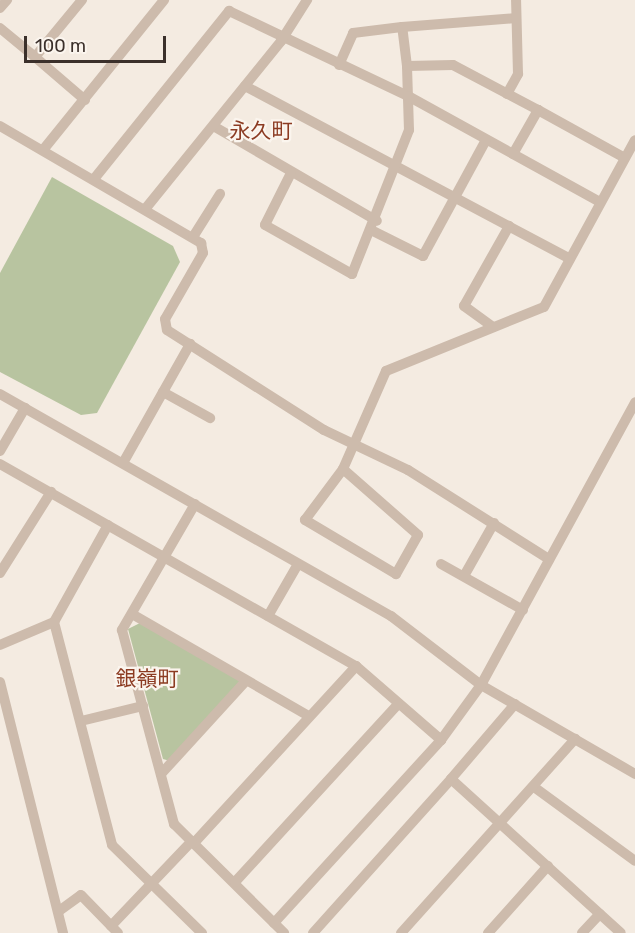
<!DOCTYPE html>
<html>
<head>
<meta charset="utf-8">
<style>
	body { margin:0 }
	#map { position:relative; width:635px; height:933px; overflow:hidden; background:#f4ebe1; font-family:Rubik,"Noto Sans JP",sans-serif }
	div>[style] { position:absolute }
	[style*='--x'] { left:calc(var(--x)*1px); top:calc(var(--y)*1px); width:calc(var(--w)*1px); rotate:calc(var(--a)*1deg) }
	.green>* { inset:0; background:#b8c4a0 }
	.minor>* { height:10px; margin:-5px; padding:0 5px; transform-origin:5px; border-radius:5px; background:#cdbbac }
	span { translate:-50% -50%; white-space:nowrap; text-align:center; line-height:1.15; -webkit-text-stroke:4.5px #fbf5ee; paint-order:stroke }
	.neighbourhood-label { font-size:21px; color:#8c3b22 }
	.scale { position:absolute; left:24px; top:36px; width:142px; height:27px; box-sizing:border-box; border:3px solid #3b302b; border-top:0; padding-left:8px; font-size:18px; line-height:21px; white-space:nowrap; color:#3b302b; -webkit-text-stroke:4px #fbf5ee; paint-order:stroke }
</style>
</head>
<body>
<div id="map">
	<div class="green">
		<i style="clip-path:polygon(52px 177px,173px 246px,180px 262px,97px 413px,81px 415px,0 372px,0 273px)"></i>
		<i style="clip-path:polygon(140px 623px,241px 681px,170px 761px,163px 759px,128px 629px)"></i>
	</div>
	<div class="minor">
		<i style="--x:0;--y:8;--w:11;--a:-49"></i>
		<i style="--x:0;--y:28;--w:45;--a:39.6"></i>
		<i style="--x:35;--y:57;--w:74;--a:-50.5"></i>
		<i style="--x:35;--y:57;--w:66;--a:40.7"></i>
		<i style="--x:339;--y:65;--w:35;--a:-66"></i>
		<i style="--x:353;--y:33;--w:49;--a:-7"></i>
		<i style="--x:407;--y:66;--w:39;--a:-97"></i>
		<i style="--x:402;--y:27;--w:114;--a:-4.5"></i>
		<i style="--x:245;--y:86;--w:368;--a:28"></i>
		<i style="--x:507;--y:94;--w:23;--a:-61"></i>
		<i style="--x:518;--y:74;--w:74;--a:-91.5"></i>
		<i style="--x:0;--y:126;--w:233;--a:30.2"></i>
		<i style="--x:201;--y:243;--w:10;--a:79"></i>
		<i style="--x:203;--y:253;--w:76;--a:119.9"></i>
		<i style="--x:165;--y:319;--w:11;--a:80"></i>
		<i style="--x:167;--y:330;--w:186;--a:32.5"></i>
		<i style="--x:324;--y:430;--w:93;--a:25.5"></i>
		<i style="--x:408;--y:470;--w:167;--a:32.3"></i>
		<i style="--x:215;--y:127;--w:187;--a:30.1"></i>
		<i style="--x:43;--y:150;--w:193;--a:-51.1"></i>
		<i style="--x:513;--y:154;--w:51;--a:-60.4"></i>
		<i style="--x:538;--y:110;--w:99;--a:28.9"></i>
		<i style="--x:291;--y:173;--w:58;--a:116.6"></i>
		<i style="--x:265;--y:225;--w:100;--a:29.4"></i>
		<i style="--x:352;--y:274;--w:155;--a:-68.4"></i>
		<i style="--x:409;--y:130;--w:64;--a:-91.8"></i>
		<i style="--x:407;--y:66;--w:46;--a:-1.2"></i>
		<i style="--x:453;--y:65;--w:96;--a:27.9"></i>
		<i style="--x:94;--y:179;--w:216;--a:-51.2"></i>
		<i style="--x:229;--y:11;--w:198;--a:25.4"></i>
		<i style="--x:408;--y:96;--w:219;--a:28.9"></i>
		<i style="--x:146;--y:208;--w:215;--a:-51"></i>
		<i style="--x:281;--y:41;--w:49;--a:-57.6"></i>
		<i style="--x:373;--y:231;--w:56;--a:26.6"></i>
		<i style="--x:423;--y:256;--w:132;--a:-61.5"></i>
		<i style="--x:193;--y:237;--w:51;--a:-57.9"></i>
		<i style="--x:493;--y:327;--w:36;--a:-144"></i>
		<i style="--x:464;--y:306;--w:92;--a:-60.6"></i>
		<i style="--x:163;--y:392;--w:54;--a:29"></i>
		<i style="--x:0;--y:394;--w:450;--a:29.6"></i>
		<i style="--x:391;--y:616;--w:113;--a:37.5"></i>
		<i style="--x:481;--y:685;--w:178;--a:30"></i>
		<i style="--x:0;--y:451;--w:50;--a:-59.8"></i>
		<i style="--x:123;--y:463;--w:137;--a:-60.6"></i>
		<i style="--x:0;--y:464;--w:409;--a:29.6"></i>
		<i style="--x:356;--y:666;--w:113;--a:41"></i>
		<i style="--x:343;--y:469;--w:107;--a:-66.3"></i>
		<i style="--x:386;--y:371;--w:170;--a:-22.1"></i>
		<i style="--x:544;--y:307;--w:190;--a:-61.4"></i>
		<i style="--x:343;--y:469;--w:100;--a:41.3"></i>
		<i style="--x:418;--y:535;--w:45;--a:119.4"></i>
		<i style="--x:396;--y:574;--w:106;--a:-149.3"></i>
		<i style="--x:305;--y:520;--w:64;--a:-53.3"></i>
		<i style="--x:195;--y:504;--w:146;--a:120.1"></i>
		<i style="--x:122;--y:630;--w:201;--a:75"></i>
		<i style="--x:174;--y:824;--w:155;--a:44.7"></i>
		<i style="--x:441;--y:564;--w:94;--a:29.3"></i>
		<i style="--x:0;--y:573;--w:96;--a:-57.8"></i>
		<i style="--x:464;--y:576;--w:61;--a:-60.5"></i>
		<i style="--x:132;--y:614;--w:204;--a:30"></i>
		<i style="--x:268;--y:616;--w:60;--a:-60"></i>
		<i style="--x:54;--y:622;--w:230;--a:75.4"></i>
		<i style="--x:112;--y:845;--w:126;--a:44.4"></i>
		<i style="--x:0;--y:645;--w:59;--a:-23.1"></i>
		<i style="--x:54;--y:622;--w:111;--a:-60.9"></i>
		<i style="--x:0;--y:682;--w:259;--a:75.9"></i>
		<i style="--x:515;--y:704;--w:99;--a:130.5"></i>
		<i style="--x:451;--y:779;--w:229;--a:42.2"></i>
		<i style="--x:81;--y:721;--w:64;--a:-13.6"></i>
		<i style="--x:161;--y:774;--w:126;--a:-47.6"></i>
		<i style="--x:534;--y:787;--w:125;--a:36.2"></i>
		<i style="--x:194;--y:843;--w:240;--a:-47.5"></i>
		<i style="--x:235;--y:882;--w:241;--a:-47.5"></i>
		<i style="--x:59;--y:911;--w:27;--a:-36"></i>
		<i style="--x:81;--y:895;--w:53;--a:45.8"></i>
		<i style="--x:274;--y:923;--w:248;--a:-47.6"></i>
		<i style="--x:441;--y:740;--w:68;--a:-54"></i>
		<i style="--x:481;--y:685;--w:322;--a:-61.4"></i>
		<i style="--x:111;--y:926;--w:117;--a:-46.4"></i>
		<i style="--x:313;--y:933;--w:207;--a:-48.1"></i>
		<i style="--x:401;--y:933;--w:261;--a:-48.1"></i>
		<i style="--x:488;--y:933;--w:90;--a:-48.2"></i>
		<i style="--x:582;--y:933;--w:26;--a:-47"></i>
	</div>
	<div class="neighbourhood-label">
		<span style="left:261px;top:131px">永久町</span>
		<span style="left:147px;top:679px">銀嶺町</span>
	</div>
	<div class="scale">100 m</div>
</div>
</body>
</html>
